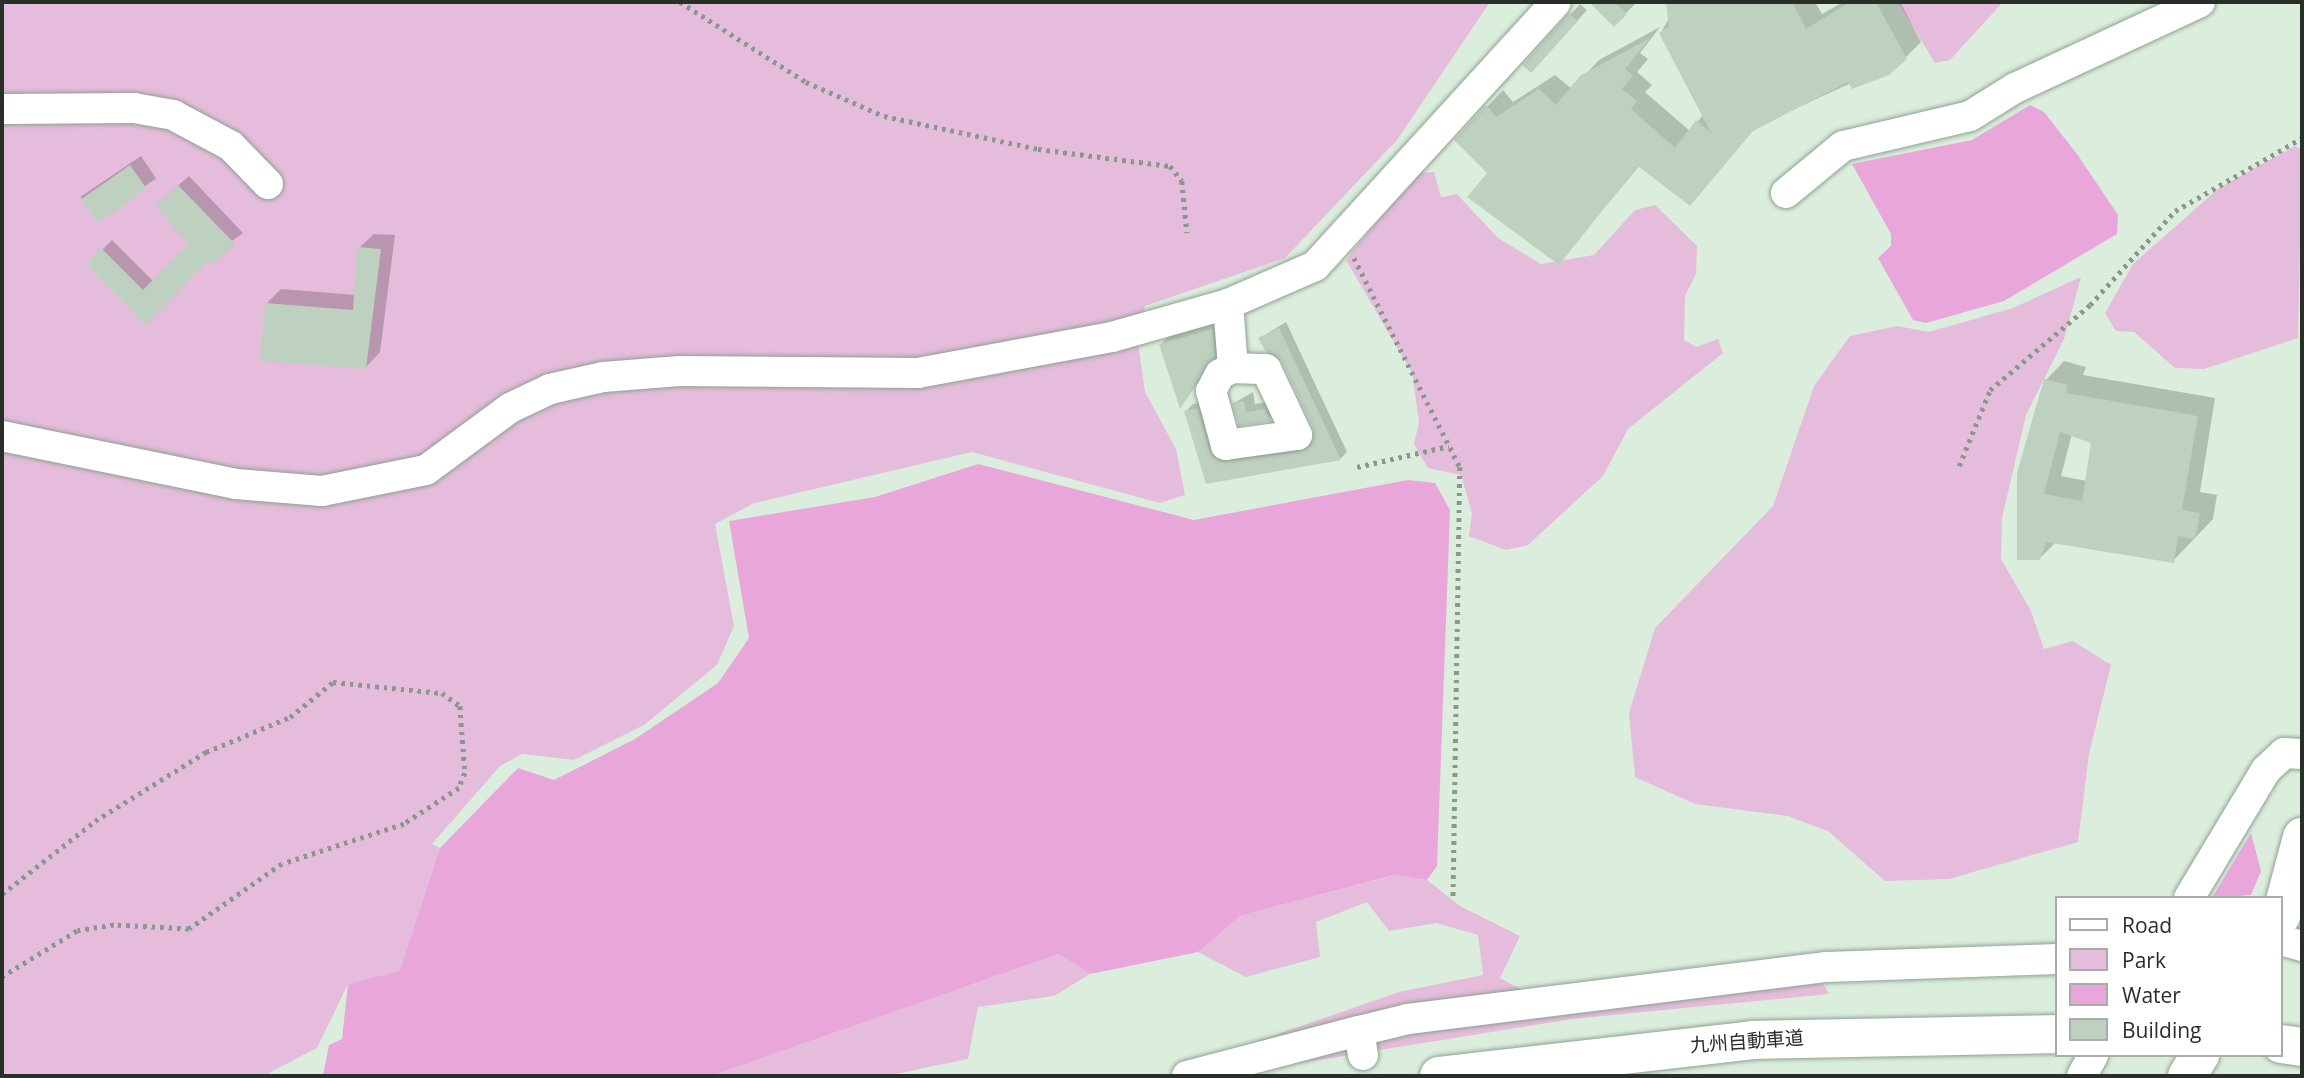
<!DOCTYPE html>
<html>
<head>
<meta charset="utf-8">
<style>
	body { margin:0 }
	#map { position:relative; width:2304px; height:1078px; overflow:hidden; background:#dbeedd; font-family:"Open Sans","Noto Sans JP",sans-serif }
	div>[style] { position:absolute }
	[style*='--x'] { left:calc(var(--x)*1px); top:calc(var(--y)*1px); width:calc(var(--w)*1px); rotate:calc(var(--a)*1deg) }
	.green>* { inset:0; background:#e6bcdc }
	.water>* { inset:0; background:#e9a6db }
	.pier>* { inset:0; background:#dbeedd }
	.shadow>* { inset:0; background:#0003; transform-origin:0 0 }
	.building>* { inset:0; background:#bed0c0; transform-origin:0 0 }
	.path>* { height:4.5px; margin-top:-2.25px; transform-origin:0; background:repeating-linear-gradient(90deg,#8a978b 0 3.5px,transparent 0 8.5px) }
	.roads { filter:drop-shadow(0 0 2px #90a192) drop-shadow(0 0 2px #90a192) }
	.minor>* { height:30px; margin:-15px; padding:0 15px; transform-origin:15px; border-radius:15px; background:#fff }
	.major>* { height:38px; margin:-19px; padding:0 19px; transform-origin:19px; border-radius:19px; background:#fff }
	.highway>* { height:38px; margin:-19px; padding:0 19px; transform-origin:19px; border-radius:19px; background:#fff }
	span { translate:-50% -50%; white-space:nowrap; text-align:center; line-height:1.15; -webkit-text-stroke:5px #fff; paint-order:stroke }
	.street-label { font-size:19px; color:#282f29 }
	.frame { position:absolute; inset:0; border:4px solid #282f29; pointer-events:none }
	.legend { position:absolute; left:2055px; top:896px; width:228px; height:161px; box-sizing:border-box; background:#fff; border:2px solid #a9aca9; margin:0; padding:9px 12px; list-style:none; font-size:21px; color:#282f29 }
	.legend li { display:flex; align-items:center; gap:14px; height:35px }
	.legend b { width:35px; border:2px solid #a9aca9 }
</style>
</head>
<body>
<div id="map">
	<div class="green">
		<i style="clip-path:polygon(2px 2px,1490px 2px,1397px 140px,1285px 258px,1145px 306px,1138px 342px,1145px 392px,1176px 449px,1185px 495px,1160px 503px,972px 452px,754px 503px,715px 524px,734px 626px,717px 665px,644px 725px,574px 760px,522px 754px,500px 766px,432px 844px,440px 848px,401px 972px,348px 984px,317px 1048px,263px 1076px,2px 1076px)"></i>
		<i style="clip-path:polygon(1898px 2px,2003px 2px,1950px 60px,1935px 63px)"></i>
		<i style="clip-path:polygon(2295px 146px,2302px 150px,2298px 338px,2204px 369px,2175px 368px,2134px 332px,2116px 331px,2105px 313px,2133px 264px,2219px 188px)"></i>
		<i style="clip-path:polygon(1434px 172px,1441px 197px,1457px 194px,1498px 238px,1541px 264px,1594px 255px,1635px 210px,1655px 205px,1697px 246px,1696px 274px,1685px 296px,1684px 340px,1696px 347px,1718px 339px,1723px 353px,1628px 429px,1603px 476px,1528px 545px,1506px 550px,1469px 536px,1472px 513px,1461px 475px,1428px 468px,1414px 444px,1419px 422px,1412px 373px,1346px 260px,1416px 173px)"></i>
		<i style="clip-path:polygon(2081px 277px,2064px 339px,2026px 415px,2002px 518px,2001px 559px,2031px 611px,2044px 649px,2073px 641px,2111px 665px,2089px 754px,2078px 842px,1949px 879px,1885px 881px,1828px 831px,1787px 816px,1695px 804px,1635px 777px,1629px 713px,1655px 628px,1773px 506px,1814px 386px,1850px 336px,1897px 326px,1929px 332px,2013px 308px)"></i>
		<i style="clip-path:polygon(1395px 875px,1427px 880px,1460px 906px,1520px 936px,1500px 978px,1531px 995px,1810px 961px,1829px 994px,1572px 1019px,1250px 1071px,1206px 1059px,1399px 992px,1483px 975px,1478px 935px,1436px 923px,1389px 931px,1367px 902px,1316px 922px,1320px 957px,1246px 977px,1198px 952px,1240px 916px)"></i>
		<i style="clip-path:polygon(1059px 954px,1090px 974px,1054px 996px,978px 1007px,968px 1059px,886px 1076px,711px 1076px)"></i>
	</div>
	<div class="water">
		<i style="clip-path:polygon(2030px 105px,2044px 112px,2077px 154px,2118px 215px,2117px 234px,2004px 301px,1926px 323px,1913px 320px,1878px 258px,1891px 246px,1891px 234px,1852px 164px,1972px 140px)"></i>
		<i style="clip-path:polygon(978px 464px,1194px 520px,1408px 480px,1435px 483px,1450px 510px,1437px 866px,1427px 880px,1394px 875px,1240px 916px,1198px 952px,1090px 974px,1059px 954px,711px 1076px,323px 1076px,329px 1045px,342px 1039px,348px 984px,400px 971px,440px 848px,518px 768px,554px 780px,635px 739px,718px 683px,749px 638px,729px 521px,875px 497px)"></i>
		<i style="clip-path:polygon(2251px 833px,2261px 871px,2251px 895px,2212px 898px)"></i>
	</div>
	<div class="pier">
		<i style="clip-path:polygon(2118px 1055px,2153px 1055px,2142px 1076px,2107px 1076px)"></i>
	</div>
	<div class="shadow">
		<i style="clip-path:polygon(1593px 2px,1634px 2px,1636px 3px,1614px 25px)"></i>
		<i style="clip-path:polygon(1668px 2px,1815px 2px,1822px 14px,1843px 2px,1900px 2px,1921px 42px,1905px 58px,1756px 127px,1689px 204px,1640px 165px,1558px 263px,1490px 172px,1456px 140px,1503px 90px,1513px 102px,1555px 75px,1572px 89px,1599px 60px,1660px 27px,1640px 53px,1648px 59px,1637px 72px,1652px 85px,1645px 92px,1690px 131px,1703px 115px,1661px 33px,1673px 10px)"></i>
		<i style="clip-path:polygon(1580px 4px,1587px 10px,1541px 61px,1524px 65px)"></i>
		<i style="left:141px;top:156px;width:27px;height:73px;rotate:56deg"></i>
		<i style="clip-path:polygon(189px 176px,243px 233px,208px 258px,145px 322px,88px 264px,112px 240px,154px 282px,190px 244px,167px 195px)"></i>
		<i style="clip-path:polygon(374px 234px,395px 235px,380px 352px,366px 367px,266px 304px,281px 289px,356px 295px,359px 248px)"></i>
		<i style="clip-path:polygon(1226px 316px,1228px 342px,1181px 406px,1161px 344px,1175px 330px)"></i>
		<i style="clip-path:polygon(1286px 322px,1347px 452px,1340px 459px,1207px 482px,1186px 411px,1193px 404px,1204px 402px,1228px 455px,1314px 441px,1315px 427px,1283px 360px,1260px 338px)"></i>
		<i style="clip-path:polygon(evenodd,2064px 361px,2086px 367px,2083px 375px,2215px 398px,2200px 492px,2217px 495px,2213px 519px,2173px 561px,2056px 542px,2039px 559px,2046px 380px,2064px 361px,2072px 434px,2093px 441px,2087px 481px,2061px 476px,2072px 434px)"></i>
		<i style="clip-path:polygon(1253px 392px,1255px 404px,1275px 401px,1279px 410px,1270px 419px,1240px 424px,1234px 403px)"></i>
	</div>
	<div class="building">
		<i style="clip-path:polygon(1589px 2px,1614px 2px,1627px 14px,1614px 27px)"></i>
		<i style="clip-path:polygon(1666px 2px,1792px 2px,1806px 29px,1850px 2px,1876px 2px,1907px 59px,1889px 75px,1852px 89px,1848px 82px,1753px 131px,1690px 206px,1638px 166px,1559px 265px,1467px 197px,1487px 173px,1454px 140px,1486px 105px,1496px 117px,1539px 89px,1556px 105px,1581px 75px,1650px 38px,1625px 69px,1633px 76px,1622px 89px,1637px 101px,1631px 109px,1675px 148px,1696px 120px,1711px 133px,1659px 33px,1669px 27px)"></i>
		<i style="left:1569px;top:13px;width:12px;height:70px;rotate:42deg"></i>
		<i style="left:130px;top:165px;width:29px;height:60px;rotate:55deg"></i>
		<i style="clip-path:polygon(178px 185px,235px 244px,212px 265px,208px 261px,145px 325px,86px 264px,101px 248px,143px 290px,188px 244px,155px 205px)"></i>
		<i style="clip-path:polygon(357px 247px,381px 249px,366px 369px,260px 361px,265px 303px,353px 310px)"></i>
		<i style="clip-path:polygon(1279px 328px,1341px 460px,1206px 484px,1184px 411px,1198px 408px,1209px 450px,1221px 462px,1299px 452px,1313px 443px,1313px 428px,1282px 362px,1265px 351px,1258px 338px)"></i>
		<i style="clip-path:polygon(1212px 329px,1215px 357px,1180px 409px,1159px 344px)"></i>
		<i style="clip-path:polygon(evenodd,2044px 379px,2068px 385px,2066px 393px,2198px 416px,2182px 510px,2200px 513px,2195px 539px,2178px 536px,2174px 563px,2046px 542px,2040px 560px,2017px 560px,2017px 473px,2044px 379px,2060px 432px,2091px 443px,2082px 501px,2044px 494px,2060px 432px)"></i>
		<i style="clip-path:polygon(1244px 401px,1246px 412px,1265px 409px,1271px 421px,1239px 426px,1232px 403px)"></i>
	</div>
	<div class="path">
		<i style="--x:680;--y:2;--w:149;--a:32.4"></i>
		<i style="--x:806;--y:82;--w:85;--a:23.6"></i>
		<i style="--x:884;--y:116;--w:157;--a:12.1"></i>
		<i style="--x:1038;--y:149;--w:133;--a:7.3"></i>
		<i style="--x:1170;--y:166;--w:19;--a:51"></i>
		<i style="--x:1182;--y:181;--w:52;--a:84.5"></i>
		<i style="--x:1354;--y:258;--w:234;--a:63.1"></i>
		<i style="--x:1460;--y:467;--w:433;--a:90.9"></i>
		<i style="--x:1959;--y:466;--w:82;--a:-67.8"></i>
		<i style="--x:1990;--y:390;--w:131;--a:-40.4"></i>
		<i style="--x:2090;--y:305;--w:127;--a:-47.9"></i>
		<i style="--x:2175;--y:211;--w:146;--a:-29.9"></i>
		<i style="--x:1357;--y:467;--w:94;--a:-12.9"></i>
		<i style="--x:2;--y:894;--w:118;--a:-38.1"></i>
		<i style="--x:95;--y:821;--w:131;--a:-31.9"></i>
		<i style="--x:206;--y:752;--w:91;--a:-22.6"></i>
		<i style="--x:290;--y:717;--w:55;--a:-39.1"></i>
		<i style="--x:333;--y:682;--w:110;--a:5.8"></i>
		<i style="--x:442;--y:693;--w:22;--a:36"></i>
		<i style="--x:460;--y:706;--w:67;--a:85.7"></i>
		<i style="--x:465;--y:773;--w:16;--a:112"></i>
		<i style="--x:459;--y:788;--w:66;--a:146.8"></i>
		<i style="--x:404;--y:824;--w:128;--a:161.8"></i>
		<i style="--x:282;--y:864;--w:113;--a:145"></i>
		<i style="--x:189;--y:929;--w:75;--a:-176.9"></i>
		<i style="--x:114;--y:925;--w:37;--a:171"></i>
		<i style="--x:77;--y:931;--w:88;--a:148.5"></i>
	</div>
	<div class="roads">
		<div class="minor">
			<i style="--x:2;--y:109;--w:132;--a:-0.4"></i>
			<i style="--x:134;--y:108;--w:40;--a:10"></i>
			<i style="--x:173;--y:115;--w:66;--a:28.1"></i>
			<i style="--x:231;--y:146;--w:53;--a:45.8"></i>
			<i style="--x:1786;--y:193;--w:74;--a:-39.5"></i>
			<i style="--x:1843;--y:146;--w:130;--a:-13.3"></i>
			<i style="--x:1970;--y:116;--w:53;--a:-31.9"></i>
			<i style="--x:2015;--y:88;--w:204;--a:-24.9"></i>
			<i style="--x:1228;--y:304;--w:64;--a:85.5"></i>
			<i style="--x:1233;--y:368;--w:33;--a:2"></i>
			<i style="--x:1266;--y:369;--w:73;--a:64.8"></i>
			<i style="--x:1297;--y:435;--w:72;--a:172"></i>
			<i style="--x:1226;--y:445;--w:56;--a:-105.5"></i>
			<i style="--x:1211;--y:391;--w:19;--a:-62"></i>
			<i style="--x:1220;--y:374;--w:14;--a:-25"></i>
			<i style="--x:2;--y:436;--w:239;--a:11.6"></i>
			<i style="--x:236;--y:484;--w:86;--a:4.7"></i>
			<i style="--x:322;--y:491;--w:106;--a:-11.4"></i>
			<i style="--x:426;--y:470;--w:104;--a:-36.4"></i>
			<i style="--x:510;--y:408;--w:44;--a:-25.4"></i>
			<i style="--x:550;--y:389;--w:54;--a:-12.8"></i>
			<i style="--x:603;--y:377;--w:77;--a:-4.5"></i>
			<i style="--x:680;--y:371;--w:238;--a:0.5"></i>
			<i style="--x:918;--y:373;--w:197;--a:-10.5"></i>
			<i style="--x:1112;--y:337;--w:121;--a:-15.9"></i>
			<i style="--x:1228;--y:304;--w:95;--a:-23.6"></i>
			<i style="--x:1315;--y:266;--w:357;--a:-47.6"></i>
			<i style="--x:2189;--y:898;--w:149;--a:-59"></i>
			<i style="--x:2266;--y:770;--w:25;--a:-43"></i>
			<i style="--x:2284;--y:753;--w:18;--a:3"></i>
			<i style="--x:2281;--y:940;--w:22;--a:16"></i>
			<i style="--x:1363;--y:1055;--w:24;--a:-99"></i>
			<i style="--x:1359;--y:1031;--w:50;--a:-13.8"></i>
			<i style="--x:1408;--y:1019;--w:422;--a:-7.1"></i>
			<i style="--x:1827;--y:967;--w:230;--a:-2"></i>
			<i style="--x:1187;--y:1076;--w:178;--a:-14.7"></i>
			<i style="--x:2082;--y:1076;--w:24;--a:-62"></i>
		</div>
		<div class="major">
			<i style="--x:2281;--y:916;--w:82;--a:-75.1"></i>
			<i style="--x:2187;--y:1076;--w:25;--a:-58"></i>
		</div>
		<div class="highway">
			<i style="--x:2281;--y:1044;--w:21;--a:8"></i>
			<i style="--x:1439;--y:1076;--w:316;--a:-6.5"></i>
			<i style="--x:1753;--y:1040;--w:304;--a:-1.1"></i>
		</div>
	</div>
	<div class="street-label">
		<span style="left:1747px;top:1042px;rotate:-4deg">九州自動車道</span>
	</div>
	<div class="frame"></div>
	<ul class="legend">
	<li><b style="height:9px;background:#fff"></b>Road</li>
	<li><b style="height:19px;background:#e6bcdc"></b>Park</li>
	<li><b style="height:19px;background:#e9a6db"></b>Water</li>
	<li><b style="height:19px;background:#bed0c0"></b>Building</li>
	</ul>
</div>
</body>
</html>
